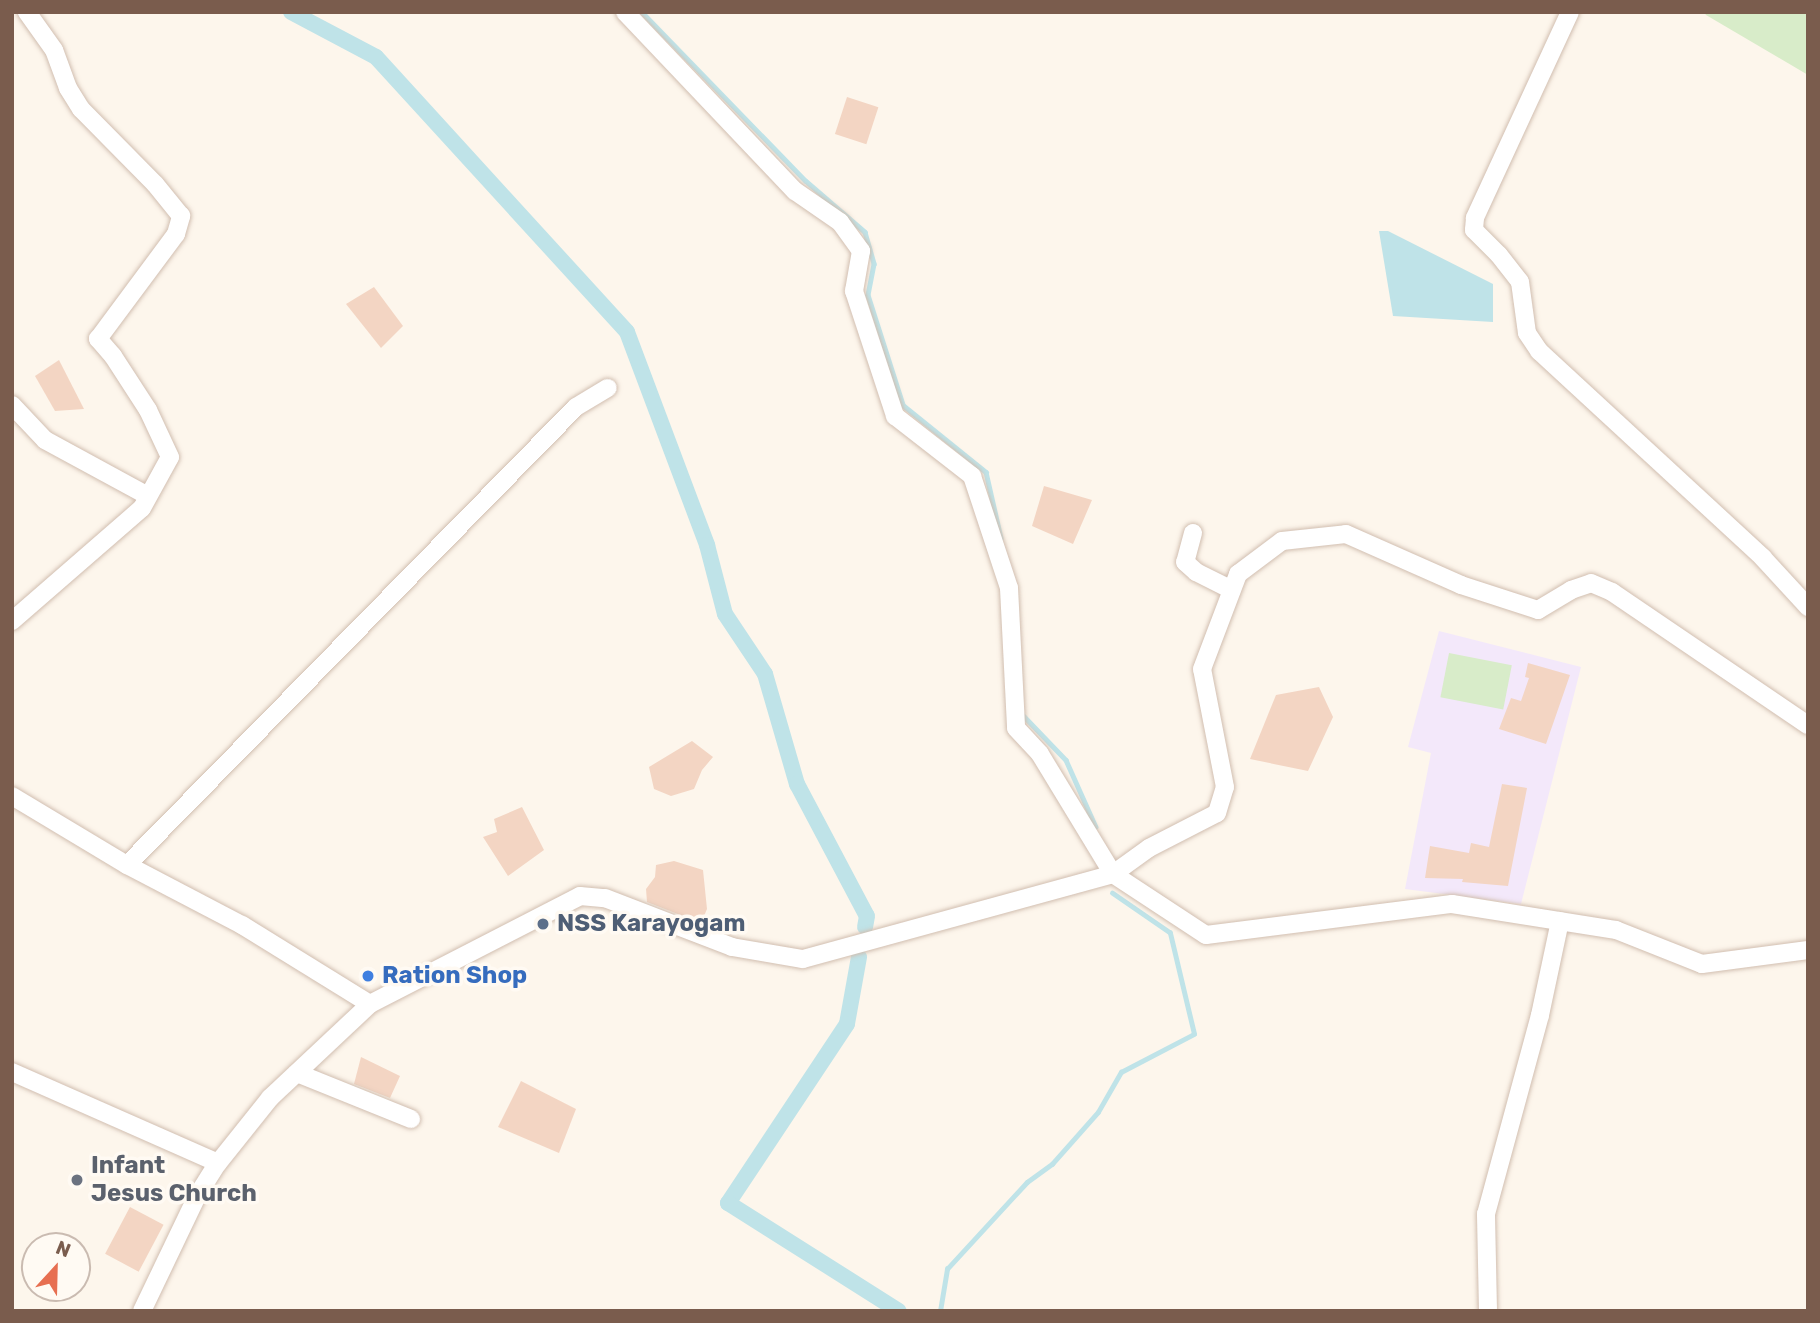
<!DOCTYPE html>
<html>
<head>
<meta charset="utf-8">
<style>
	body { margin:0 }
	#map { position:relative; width:1820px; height:1323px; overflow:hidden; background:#fdf6ec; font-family:Rubik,sans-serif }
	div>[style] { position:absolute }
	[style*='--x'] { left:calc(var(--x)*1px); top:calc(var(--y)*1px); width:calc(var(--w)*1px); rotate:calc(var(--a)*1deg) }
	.education>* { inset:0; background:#f3e8fa }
	.green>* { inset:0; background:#d8ecc9; transform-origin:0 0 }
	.water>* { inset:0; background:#bfe3e8 }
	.stream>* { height:4.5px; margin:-2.25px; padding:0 2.25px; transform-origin:2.25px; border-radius:2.25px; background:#bfe3e8 }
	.canal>* { height:16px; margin:-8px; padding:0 8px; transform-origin:8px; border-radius:8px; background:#bfe3e8 }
	.building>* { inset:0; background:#f3d5c3; transform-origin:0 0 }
	.roads { filter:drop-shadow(0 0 2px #d1beb0) drop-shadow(0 0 2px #d1beb0) }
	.street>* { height:18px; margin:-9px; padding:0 9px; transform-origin:9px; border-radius:9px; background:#fff }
	.dots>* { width:19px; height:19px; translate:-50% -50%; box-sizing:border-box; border:4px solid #fffaf3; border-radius:50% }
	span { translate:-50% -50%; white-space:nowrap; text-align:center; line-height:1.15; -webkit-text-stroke:7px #fffaf3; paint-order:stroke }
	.service-label { font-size:24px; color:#4e5e75; font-weight:700 }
	.left { translate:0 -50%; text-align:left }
	.shop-label { font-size:24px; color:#366cbe; font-weight:700 }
	.worship-label { font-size:24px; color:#5b616d; font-weight:700 }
	.frame { position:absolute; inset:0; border:14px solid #7a5c4d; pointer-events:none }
	.north { position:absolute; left:21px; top:1232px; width:70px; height:70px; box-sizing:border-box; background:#fffaf3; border:2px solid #cabbb1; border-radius:50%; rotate:22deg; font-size:19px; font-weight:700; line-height:28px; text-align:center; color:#7a5c4d }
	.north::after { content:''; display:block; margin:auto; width:24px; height:32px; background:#e76f51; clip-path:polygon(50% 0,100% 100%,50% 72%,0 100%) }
</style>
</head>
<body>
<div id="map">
	<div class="education">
		<i style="clip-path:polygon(1439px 631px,1581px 667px,1521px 904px,1405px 889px,1431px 753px,1408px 747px)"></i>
	</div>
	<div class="green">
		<i style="clip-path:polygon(1704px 12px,1808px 12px,1808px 75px,1706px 15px)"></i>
		<i style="left:1449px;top:653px;width:64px;height:45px;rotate:11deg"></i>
	</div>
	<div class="water">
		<i style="clip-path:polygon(1379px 231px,1388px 231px,1493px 284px,1493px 322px,1393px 316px)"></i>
	</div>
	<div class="stream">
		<i style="--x:642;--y:12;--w:235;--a:45.9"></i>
		<i style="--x:806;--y:181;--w:78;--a:40.8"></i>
		<i style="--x:865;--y:232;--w:33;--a:74"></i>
		<i style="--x:874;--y:264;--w:32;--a:101"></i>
		<i style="--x:868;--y:295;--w:115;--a:72.3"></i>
		<i style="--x:903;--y:405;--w:107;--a:38.9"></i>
		<i style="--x:986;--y:472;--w:68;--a:77.2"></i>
		<i style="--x:1021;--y:713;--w:65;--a:46.2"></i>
		<i style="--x:1066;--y:760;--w:73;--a:65.9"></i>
		<i style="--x:940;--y:1311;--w:43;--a:-80.5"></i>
		<i style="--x:947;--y:1269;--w:118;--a:-47.4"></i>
		<i style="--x:1027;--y:1182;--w:31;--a:-36"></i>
		<i style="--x:1052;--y:1164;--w:69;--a:-48.5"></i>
		<i style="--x:1098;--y:1112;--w:46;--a:-60.1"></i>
		<i style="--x:1121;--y:1072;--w:82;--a:-27.5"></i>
		<i style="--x:1194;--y:1034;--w:104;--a:-103.4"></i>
		<i style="--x:1170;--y:933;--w:70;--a:-145.4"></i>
	</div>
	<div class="canal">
		<i style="--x:291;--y:12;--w:96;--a:27.9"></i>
		<i style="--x:376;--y:57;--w:372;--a:47.6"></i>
		<i style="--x:627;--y:332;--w:228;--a:69.4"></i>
		<i style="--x:707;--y:545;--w:71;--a:75.4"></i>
		<i style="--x:725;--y:614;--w:72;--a:56.3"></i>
		<i style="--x:765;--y:674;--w:115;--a:73.8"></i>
		<i style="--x:797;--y:784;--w:149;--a:62.1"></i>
		<i style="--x:867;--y:916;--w:11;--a:100"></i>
		<i style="--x:859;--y:957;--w:68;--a:100.2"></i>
		<i style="--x:847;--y:1024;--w:215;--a:123.6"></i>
		<i style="--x:728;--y:1203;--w:202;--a:32.3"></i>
	</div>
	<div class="building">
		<i style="left:847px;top:97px;width:33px;height:39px;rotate:18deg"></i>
		<i style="clip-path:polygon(374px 287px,403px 326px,381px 348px,346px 304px)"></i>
		<i style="clip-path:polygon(59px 360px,84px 409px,55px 411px,35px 376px)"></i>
		<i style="clip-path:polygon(1044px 486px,1092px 500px,1073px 544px,1032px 526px)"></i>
		<i style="clip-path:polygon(1528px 663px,1570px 675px,1546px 744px,1499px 729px,1511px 698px,1521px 701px,1529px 678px,1525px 677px)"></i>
		<i style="clip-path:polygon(1319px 687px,1333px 717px,1308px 771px,1250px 759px,1276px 695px)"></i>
		<i style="clip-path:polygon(692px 741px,713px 757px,702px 770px,694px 789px,671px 796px,654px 789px,649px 767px)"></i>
		<i style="clip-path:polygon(1502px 784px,1527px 788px,1508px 886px,1462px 882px,1463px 879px,1425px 878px,1430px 846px,1469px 853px,1471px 843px,1489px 847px)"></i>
		<i style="clip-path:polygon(522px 807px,544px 850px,508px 876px,483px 837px,497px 832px,494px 819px)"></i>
		<i style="clip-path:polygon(674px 861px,703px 870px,707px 909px,701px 923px,647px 902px,646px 889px,655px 877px,656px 865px)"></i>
		<i style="clip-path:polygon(361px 1057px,400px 1076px,390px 1098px,354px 1084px)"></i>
		<i style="clip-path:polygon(521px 1081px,576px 1109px,559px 1153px,498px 1127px)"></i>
		<i style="left:130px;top:1207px;width:38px;height:53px;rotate:28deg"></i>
	</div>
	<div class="roads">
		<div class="street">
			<i style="--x:625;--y:12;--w:247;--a:46.5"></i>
			<i style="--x:795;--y:191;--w:55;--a:34.6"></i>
			<i style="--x:840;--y:222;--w:36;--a:54"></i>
			<i style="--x:861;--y:251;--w:41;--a:99.9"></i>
			<i style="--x:854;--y:291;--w:132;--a:71.8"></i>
			<i style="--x:895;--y:416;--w:98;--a:37.9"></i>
			<i style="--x:972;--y:476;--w:118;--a:71.7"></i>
			<i style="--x:1009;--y:588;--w:140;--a:87.1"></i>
			<i style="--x:1016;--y:728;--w:35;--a:47"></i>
			<i style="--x:1040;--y:754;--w:140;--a:58.7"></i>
			<i style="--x:1113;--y:874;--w:111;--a:33.3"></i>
			<i style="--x:1206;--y:935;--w:248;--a:-7.2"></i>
			<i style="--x:1452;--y:904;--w:166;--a:9"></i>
			<i style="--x:1616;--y:930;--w:92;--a:21.6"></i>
			<i style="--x:1702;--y:964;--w:107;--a:-7.5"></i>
			<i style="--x:1570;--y:12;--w:227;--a:114.8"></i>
			<i style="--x:1475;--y:218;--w:12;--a:95"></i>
			<i style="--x:1474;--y:230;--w:35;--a:45"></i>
			<i style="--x:1499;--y:255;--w:34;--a:52"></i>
			<i style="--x:1520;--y:282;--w:51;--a:82.2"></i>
			<i style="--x:1527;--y:333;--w:22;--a:56"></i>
			<i style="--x:1539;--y:351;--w:305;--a:42.7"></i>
			<i style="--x:1763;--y:558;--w:67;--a:47.4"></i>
			<i style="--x:12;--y:405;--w:48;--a:46.7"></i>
			<i style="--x:45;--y:440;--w:117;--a:28.5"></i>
			<i style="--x:1193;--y:533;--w:30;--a:105"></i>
			<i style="--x:1185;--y:562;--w:15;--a:42"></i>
			<i style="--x:1196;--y:572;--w:40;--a:26.6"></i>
			<i style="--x:12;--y:621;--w:172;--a:-41"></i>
			<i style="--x:142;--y:508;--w:58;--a:-61.2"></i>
			<i style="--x:170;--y:457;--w:52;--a:-115.1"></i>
			<i style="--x:148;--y:410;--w:64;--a:-122.9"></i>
			<i style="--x:113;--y:356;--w:23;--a:-131"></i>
			<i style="--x:98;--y:339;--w:131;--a:-53.4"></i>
			<i style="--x:176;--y:234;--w:19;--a:-74"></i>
			<i style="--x:181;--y:216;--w:41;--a:-129.1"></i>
			<i style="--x:155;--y:184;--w:105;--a:-134.6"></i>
			<i style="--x:81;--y:109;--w:25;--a:-122"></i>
			<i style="--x:68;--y:88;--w:40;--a:-110.2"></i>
			<i style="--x:54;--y:50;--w:47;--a:-125.4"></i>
			<i style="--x:12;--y:796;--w:134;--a:31"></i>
			<i style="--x:127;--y:865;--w:130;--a:27.6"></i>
			<i style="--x:242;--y:925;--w:150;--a:31.7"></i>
			<i style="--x:127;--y:865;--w:641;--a:-45.57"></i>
			<i style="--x:576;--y:407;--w:37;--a:-31"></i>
			<i style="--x:12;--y:1072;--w:225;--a:23.8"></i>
			<i style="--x:297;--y:1073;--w:123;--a:22"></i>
			<i style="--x:142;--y:1311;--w:127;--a:-64.4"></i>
			<i style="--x:197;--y:1196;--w:39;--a:-58"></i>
			<i style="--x:218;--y:1163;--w:83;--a:-51.3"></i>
			<i style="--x:270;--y:1098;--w:137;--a:-43.2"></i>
			<i style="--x:370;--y:1004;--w:236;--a:-27.2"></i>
			<i style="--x:580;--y:896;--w:25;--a:5"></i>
			<i style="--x:605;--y:898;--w:136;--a:21.1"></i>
			<i style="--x:732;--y:947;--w:72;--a:9.6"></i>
			<i style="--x:803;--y:959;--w:321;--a:-15.3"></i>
			<i style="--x:1113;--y:874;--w:44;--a:-35.8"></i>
			<i style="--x:1149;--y:848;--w:76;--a:-27.2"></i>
			<i style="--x:1217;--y:813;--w:27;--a:-73"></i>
			<i style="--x:1225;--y:787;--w:120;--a:-101"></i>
			<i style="--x:1202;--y:669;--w:102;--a:-69.2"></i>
			<i style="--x:1238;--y:574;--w:55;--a:-36.9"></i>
			<i style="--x:1282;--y:541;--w:64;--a:-6.2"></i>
			<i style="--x:1346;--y:534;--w:126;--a:23.9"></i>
			<i style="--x:1461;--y:585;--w:81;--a:18"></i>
			<i style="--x:1538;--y:610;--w:39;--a:-31"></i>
			<i style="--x:1571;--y:590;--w:21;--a:-19"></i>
			<i style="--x:1591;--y:583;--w:23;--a:23"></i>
			<i style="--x:1612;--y:592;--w:237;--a:34.2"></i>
			<i style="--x:1488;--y:1311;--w:97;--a:-91.2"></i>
			<i style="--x:1486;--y:1214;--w:206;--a:-74.8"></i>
			<i style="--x:1540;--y:1015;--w:96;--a:-78"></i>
		</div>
	</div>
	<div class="dots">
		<i style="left:543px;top:924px;background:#5c6f8a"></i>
		<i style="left:368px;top:976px;background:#3f7fe0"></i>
		<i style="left:77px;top:1180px;background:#6b7280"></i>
	</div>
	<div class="service-label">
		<span class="left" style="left:557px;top:924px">NSS Karayogam</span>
	</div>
	<div class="shop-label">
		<span class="left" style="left:382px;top:976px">Ration Shop</span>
	</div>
	<div class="worship-label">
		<span class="left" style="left:91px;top:1180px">Infant<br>Jesus Church</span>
	</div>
	<div class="frame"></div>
	<div class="north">N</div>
</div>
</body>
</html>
